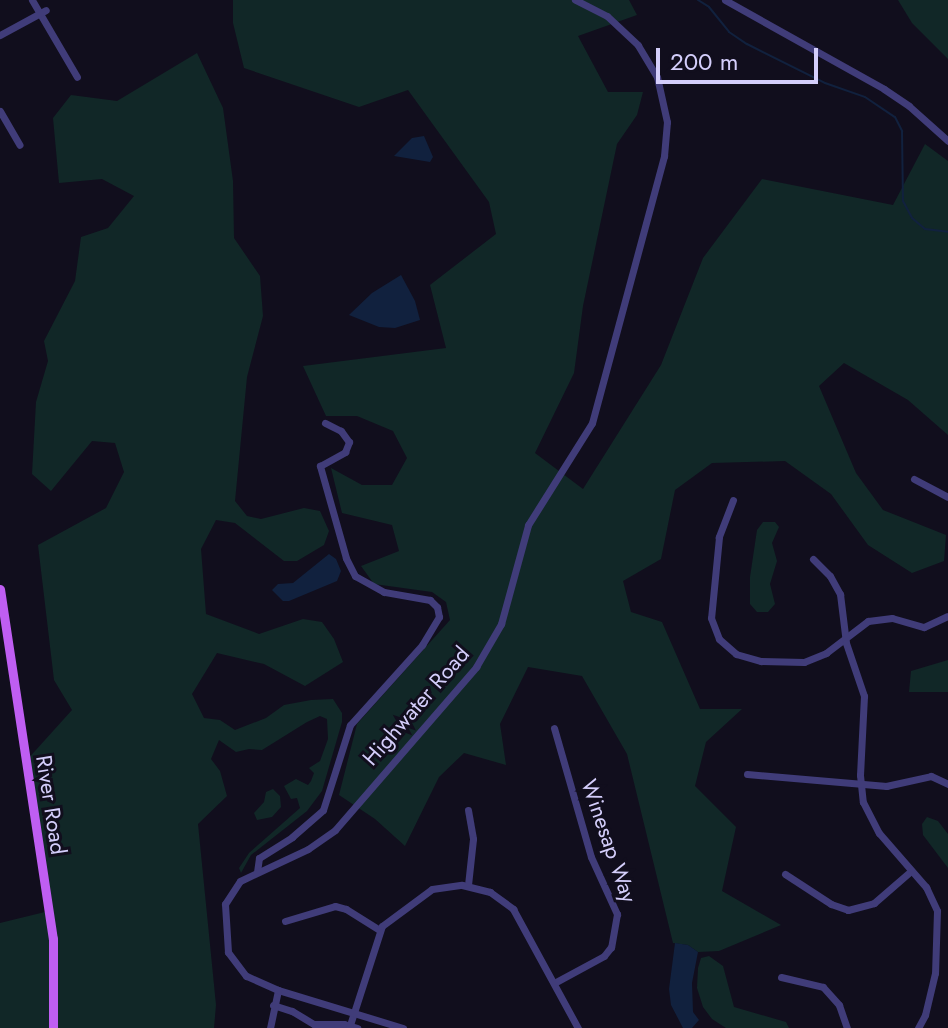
<!DOCTYPE html>
<html>
<head>
<meta charset="utf-8">
<style>
	body { margin:0 }
	#map { position:relative; width:948px; height:1028px; overflow:hidden; background:#110e1d; font-family:Jost,sans-serif }
	div>[style] { position:absolute }
	[style*='--x'] { left:calc(var(--x)*1px); top:calc(var(--y)*1px); width:calc(var(--w)*1px); rotate:calc(var(--a)*1deg) }
	.green>* { inset:0; background:#112727 }
	.water>* { inset:0; background:#11213e }
	.stream>* { height:2px; margin:-1px; padding:0 1px; transform-origin:1px; border-radius:1px; background:#11213e }
	.minor>* { height:7px; margin:-3.5px; padding:0 3.5px; transform-origin:3.5px; border-radius:3.5px; background:#403c79 }
	.major>* { height:9px; margin:-4.5px; padding:0 4.5px; transform-origin:4.5px; border-radius:4.5px; background:#bf5ef2 }
	span { translate:-50% -50%; white-space:nowrap; text-align:center; line-height:1.15; -webkit-text-stroke:6px #110e1d; paint-order:stroke }
	.street-label { font-size:22px; color:#d4cefb }
	.scale { position:absolute; left:656px; top:48px; width:162px; height:36px; box-sizing:border-box; border:4px solid #d4cefb; border-top:0; padding-left:10px; font-size:24px; line-height:28px; white-space:nowrap; color:#d4cefb; -webkit-text-stroke:6px #110e1d; paint-order:stroke }
</style>
</head>
<body>
<div id="map">
	<div class="green">
		<i style="clip-path:polygon(233px 0,629px 0,637px 15px,578px 36px,608px 92px,643px 92px,637px 115px,617px 144px,583px 306px,574px 373px,535px 453px,583px 489px,661px 365px,703px 258px,762px 179px,893px 205px,925px 144px,948px 161px,948px 435px,908px 400px,844px 363px,819px 386px,856px 473px,883px 510px,946px 535px,944px 561px,912px 573px,868px 545px,831px 494px,785px 461px,712px 463px,675px 490px,661px 559px,623px 581px,631px 612px,662px 622px,700px 709px,742px 709px,706px 742px,695px 786px,736px 827px,722px 891px,781px 925px,719px 951px,698px 952px,688px 945px,673px 943px,627px 754px,582px 676px,528px 667px,500px 724px,506px 765px,464px 753px,439px 777px,405px 846px,375px 819px,339px 795px,357px 724px,450px 620px,446px 602px,432px 592px,374px 584px,361px 566px,399px 551px,392px 525px,342px 513px,331px 468px,362px 485px,392px 485px,407px 458px,393px 431px,357px 416px,326px 416px,303px 366px,446px 348px,430px 285px,496px 234px,489px 202px,408px 90px,359px 107px,244px 68px,233px 23px)"></i>
		<i style="clip-path:polygon(898px 0,948px 0,948px 59px,912px 23px)"></i>
		<i style="clip-path:polygon(197px 53px,223px 108px,233px 181px,234px 238px,260px 276px,263px 316px,247px 377px,235px 501px,247px 516px,261px 519px,304px 508px,320px 511px,329px 531px,324px 545px,297px 561px,284px 561px,235px 523px,216px 520px,201px 549px,206px 614px,259px 634px,303px 619px,322px 622px,334px 639px,343px 662px,305px 686px,264px 664px,217px 653px,192px 694px,204px 718px,220px 720px,235px 730px,266px 718px,284px 705px,311px 700px,333px 699px,342px 713px,342px 722px,322px 791px,307px 811px,251px 855px,241px 873px,239px 868px,249px 853px,300px 808px,297px 798px,291px 799px,284px 786px,296px 779px,308px 785px,311px 781px,314px 773px,309px 768px,320px 761px,328px 739px,327px 719px,320px 716px,307px 722px,262px 750px,249px 749px,236px 752px,219px 740px,211px 759px,220px 771px,227px 796px,198px 824px,216px 1005px,214px 1028px,0 1028px,0 923px,49px 911px,26px 761px,72px 710px,54px 680px,38px 545px,106px 508px,124px 472px,115px 443px,92px 441px,51px 491px,32px 474px,36px 402px,48px 361px,44px 341px,75px 281px,81px 237px,108px 228px,134px 196px,102px 179px,59px 183px,53px 118px,71px 95px,117px 101px)"></i>
		<i style="clip-path:polygon(763px 522px,775px 522px,779px 527px,772px 543px,777px 561px,770px 584px,775px 604px,768px 612px,757px 612px,750px 604px,750px 577px,757px 530px)"></i>
		<i style="clip-path:polygon(948px 660px,948px 692px,909px 692px,911px 671px)"></i>
		<i style="clip-path:polygon(273px 789px,280px 796px,281px 807px,272px 817px,257px 820px,254px 813px,264px 802px,266px 792px)"></i>
		<i style="clip-path:polygon(927px 817px,938px 821px,948px 834px,948px 868px,923px 835px,922px 824px)"></i>
		<i style="clip-path:polygon(709px 956px,723px 966px,734px 1007px,786px 1022px,789px 1028px,726px 1028px,712px 1019px,703px 1007px,697px 988px,698px 968px,701px 958px)"></i>
	</div>
	<div class="water">
		<i style="clip-path:polygon(424px 136px,433px 157px,430px 162px,394px 156px,412px 138px)"></i>
		<i style="clip-path:polygon(401px 275px,415px 301px,420px 320px,395px 328px,379px 327px,349px 315px,372px 293px)"></i>
		<i style="clip-path:polygon(329px 554px,336px 559px,341px 571px,337px 581px,289px 601px,283px 601px,272px 590px,278px 584px,293px 583px)"></i>
		<i style="clip-path:polygon(675px 943px,688px 945px,698px 952px,692px 983px,693px 1012px,699px 1020px,692px 1028px,683px 1028px,671px 1005px,669px 989px)"></i>
	</div>
	<div class="stream">
		<i style="--x:698;--y:0;--w:13;--a:32"></i>
		<i style="--x:709;--y:7;--w:32;--a:51"></i>
		<i style="--x:729;--y:32;--w:22;--a:34"></i>
		<i style="--x:747;--y:44;--w:87;--a:26.6"></i>
		<i style="--x:825;--y:83;--w:42;--a:19.3"></i>
		<i style="--x:865;--y:97;--w:36;--a:34"></i>
		<i style="--x:895;--y:117;--w:16;--a:63"></i>
		<i style="--x:902;--y:131;--w:70;--a:89.2"></i>
		<i style="--x:903;--y:201;--w:19;--a:62"></i>
		<i style="--x:912;--y:218;--w:17;--a:40"></i>
		<i style="--x:925;--y:229;--w:23;--a:7"></i>
	</div>
	<div class="minor">
		<i style="--x:32;--y:0;--w:89;--a:59.7"></i>
		<i style="--x:725;--y:0;--w:182;--a:29.2"></i>
		<i style="--x:884;--y:89;--w:30;--a:34"></i>
		<i style="--x:909;--y:106;--w:52;--a:41.9"></i>
		<i style="--x:0;--y:35;--w:52;--a:-28.5"></i>
		<i style="--x:0;--y:111;--w:39;--a:60"></i>
		<i style="--x:914;--y:479;--w:38;--a:28"></i>
		<i style="--x:733;--y:500;--w:40;--a:111"></i>
		<i style="--x:719;--y:537;--w:81;--a:95.6"></i>
		<i style="--x:711;--y:618;--w:22;--a:69"></i>
		<i style="--x:719;--y:639;--w:23;--a:41"></i>
		<i style="--x:736;--y:654;--w:26;--a:16"></i>
		<i style="--x:761;--y:661;--w:43;--a:1.3"></i>
		<i style="--x:804;--y:662;--w:24;--a:-22"></i>
		<i style="--x:826;--y:653;--w:53;--a:-37.3"></i>
		<i style="--x:868;--y:621;--w:24;--a:-7"></i>
		<i style="--x:892;--y:618;--w:33;--a:16"></i>
		<i style="--x:924;--y:627;--w:26;--a:-25"></i>
		<i style="--x:813;--y:559;--w:24;--a:45"></i>
		<i style="--x:830;--y:576;--w:21;--a:61"></i>
		<i style="--x:840;--y:594;--w:49;--a:83"></i>
		<i style="--x:846;--y:643;--w:56;--a:71.2"></i>
		<i style="--x:864;--y:696;--w:79;--a:92.9"></i>
		<i style="--x:860;--y:775;--w:27;--a:84"></i>
		<i style="--x:863;--y:802;--w:35;--a:63"></i>
		<i style="--x:879;--y:833;--w:72;--a:49"></i>
		<i style="--x:926;--y:887;--w:26;--a:65"></i>
		<i style="--x:937;--y:911;--w:62;--a:91.8"></i>
		<i style="--x:935;--y:973;--w:43;--a:103.4"></i>
		<i style="--x:925;--y:1015;--w:15;--a:118"></i>
		<i style="--x:554;--y:728;--w:134;--a:74"></i>
		<i style="--x:591;--y:857;--w:63;--a:65.5"></i>
		<i style="--x:617;--y:914;--w:34;--a:100"></i>
		<i style="--x:611;--y:947;--w:11;--a:128"></i>
		<i style="--x:604;--y:956;--w:57;--a:151.6"></i>
		<i style="--x:747;--y:774;--w:140;--a:4.9"></i>
		<i style="--x:886;--y:786;--w:46;--a:-12.5"></i>
		<i style="--x:931;--y:776;--w:19;--a:25"></i>
		<i style="--x:468;--y:810;--w:29;--a:80"></i>
		<i style="--x:473;--y:839;--w:46;--a:96.2"></i>
		<i style="--x:257;--y:872;--w:14;--a:-82"></i>
		<i style="--x:259;--y:858;--w:39;--a:-32"></i>
		<i style="--x:292;--y:837;--w:41;--a:-41.1"></i>
		<i style="--x:323;--y:810;--w:89;--a:-72.4"></i>
		<i style="--x:350;--y:725;--w:108;--a:-48"></i>
		<i style="--x:422;--y:645;--w:33;--a:-59"></i>
		<i style="--x:439;--y:617;--w:10;--a:-101"></i>
		<i style="--x:437;--y:607;--w:10;--a:-135"></i>
		<i style="--x:430;--y:600;--w:47;--a:-170.1"></i>
		<i style="--x:384;--y:592;--w:33;--a:-151"></i>
		<i style="--x:355;--y:576;--w:20;--a:-117"></i>
		<i style="--x:346;--y:558;--w:96;--a:-105.8"></i>
		<i style="--x:320;--y:466;--w:29;--a:-29"></i>
		<i style="--x:345;--y:452;--w:11;--a:-68"></i>
		<i style="--x:349;--y:442;--w:14;--a:-126"></i>
		<i style="--x:341;--y:431;--w:18;--a:-153"></i>
		<i style="--x:785;--y:874;--w:55;--a:33.1"></i>
		<i style="--x:831;--y:904;--w:18;--a:19"></i>
		<i style="--x:848;--y:910;--w:27;--a:-15"></i>
		<i style="--x:874;--y:903;--w:49;--a:-40.9"></i>
		<i style="--x:285;--y:921;--w:52;--a:-16.7"></i>
		<i style="--x:335;--y:906;--w:11;--a:15"></i>
		<i style="--x:346;--y:909;--w:40;--a:32"></i>
		<i style="--x:781;--y:977;--w:43;--a:13.4"></i>
		<i style="--x:823;--y:987;--w:24;--a:48"></i>
		<i style="--x:839;--y:1005;--w:24;--a:71"></i>
		<i style="--x:273;--y:1005;--w:20;--a:18"></i>
		<i style="--x:292;--y:1011;--w:26;--a:31"></i>
		<i style="--x:314;--y:1024;--w:30;--a:0"></i>
		<i style="--x:344;--y:1024;--w:14;--a:17"></i>
		<i style="--x:270;--y:1028;--w:39;--a:-78"></i>
		<i style="--x:349;--y:1028;--w:107;--a:-72.1"></i>
		<i style="--x:382;--y:926;--w:62;--a:-36.5"></i>
		<i style="--x:432;--y:889;--w:30;--a:-8"></i>
		<i style="--x:462;--y:885;--w:29;--a:14"></i>
		<i style="--x:490;--y:892;--w:29;--a:36"></i>
		<i style="--x:513;--y:909;--w:136;--a:61.4"></i>
		<i style="--x:403;--y:1028;--w:131;--a:-163.1"></i>
		<i style="--x:278;--y:990;--w:35;--a:-156"></i>
		<i style="--x:246;--y:976;--w:30;--a:-127"></i>
		<i style="--x:228;--y:952;--w:48;--a:-93.6"></i>
		<i style="--x:225;--y:904;--w:27;--a:-57"></i>
		<i style="--x:240;--y:881;--w:75;--a:-25.2"></i>
		<i style="--x:308;--y:849;--w:33;--a:-35"></i>
		<i style="--x:335;--y:830;--w:216;--a:-49.1"></i>
		<i style="--x:476;--y:667;--w:50;--a:-59.8"></i>
		<i style="--x:501;--y:624;--w:103;--a:-74.7"></i>
		<i style="--x:528;--y:525;--w:120;--a:-57.9"></i>
		<i style="--x:592;--y:423;--w:277;--a:-74.9"></i>
		<i style="--x:664;--y:156;--w:34;--a:-85"></i>
		<i style="--x:667;--y:122;--w:46;--a:-102.5"></i>
		<i style="--x:657;--y:77;--w:37;--a:-121"></i>
		<i style="--x:638;--y:45;--w:42;--a:-136.9"></i>
		<i style="--x:607;--y:16;--w:36;--a:-153"></i>
	</div>
	<div class="major">
		<i style="--x:0;--y:589;--w:354;--a:81.4"></i>
		<i style="--x:53;--y:939;--w:89;--a:90"></i>
	</div>
	<div class="street-label">
		<span style="left:416px;top:706px;rotate:-49deg">Highwater Road</span>
		<span style="left:51px;top:805px;rotate:81deg">River Road</span>
		<span style="left:609px;top:841px;rotate:71deg">Winesap Way</span>
	</div>
	<div class="scale">200 m</div>
</div>
</body>
</html>
